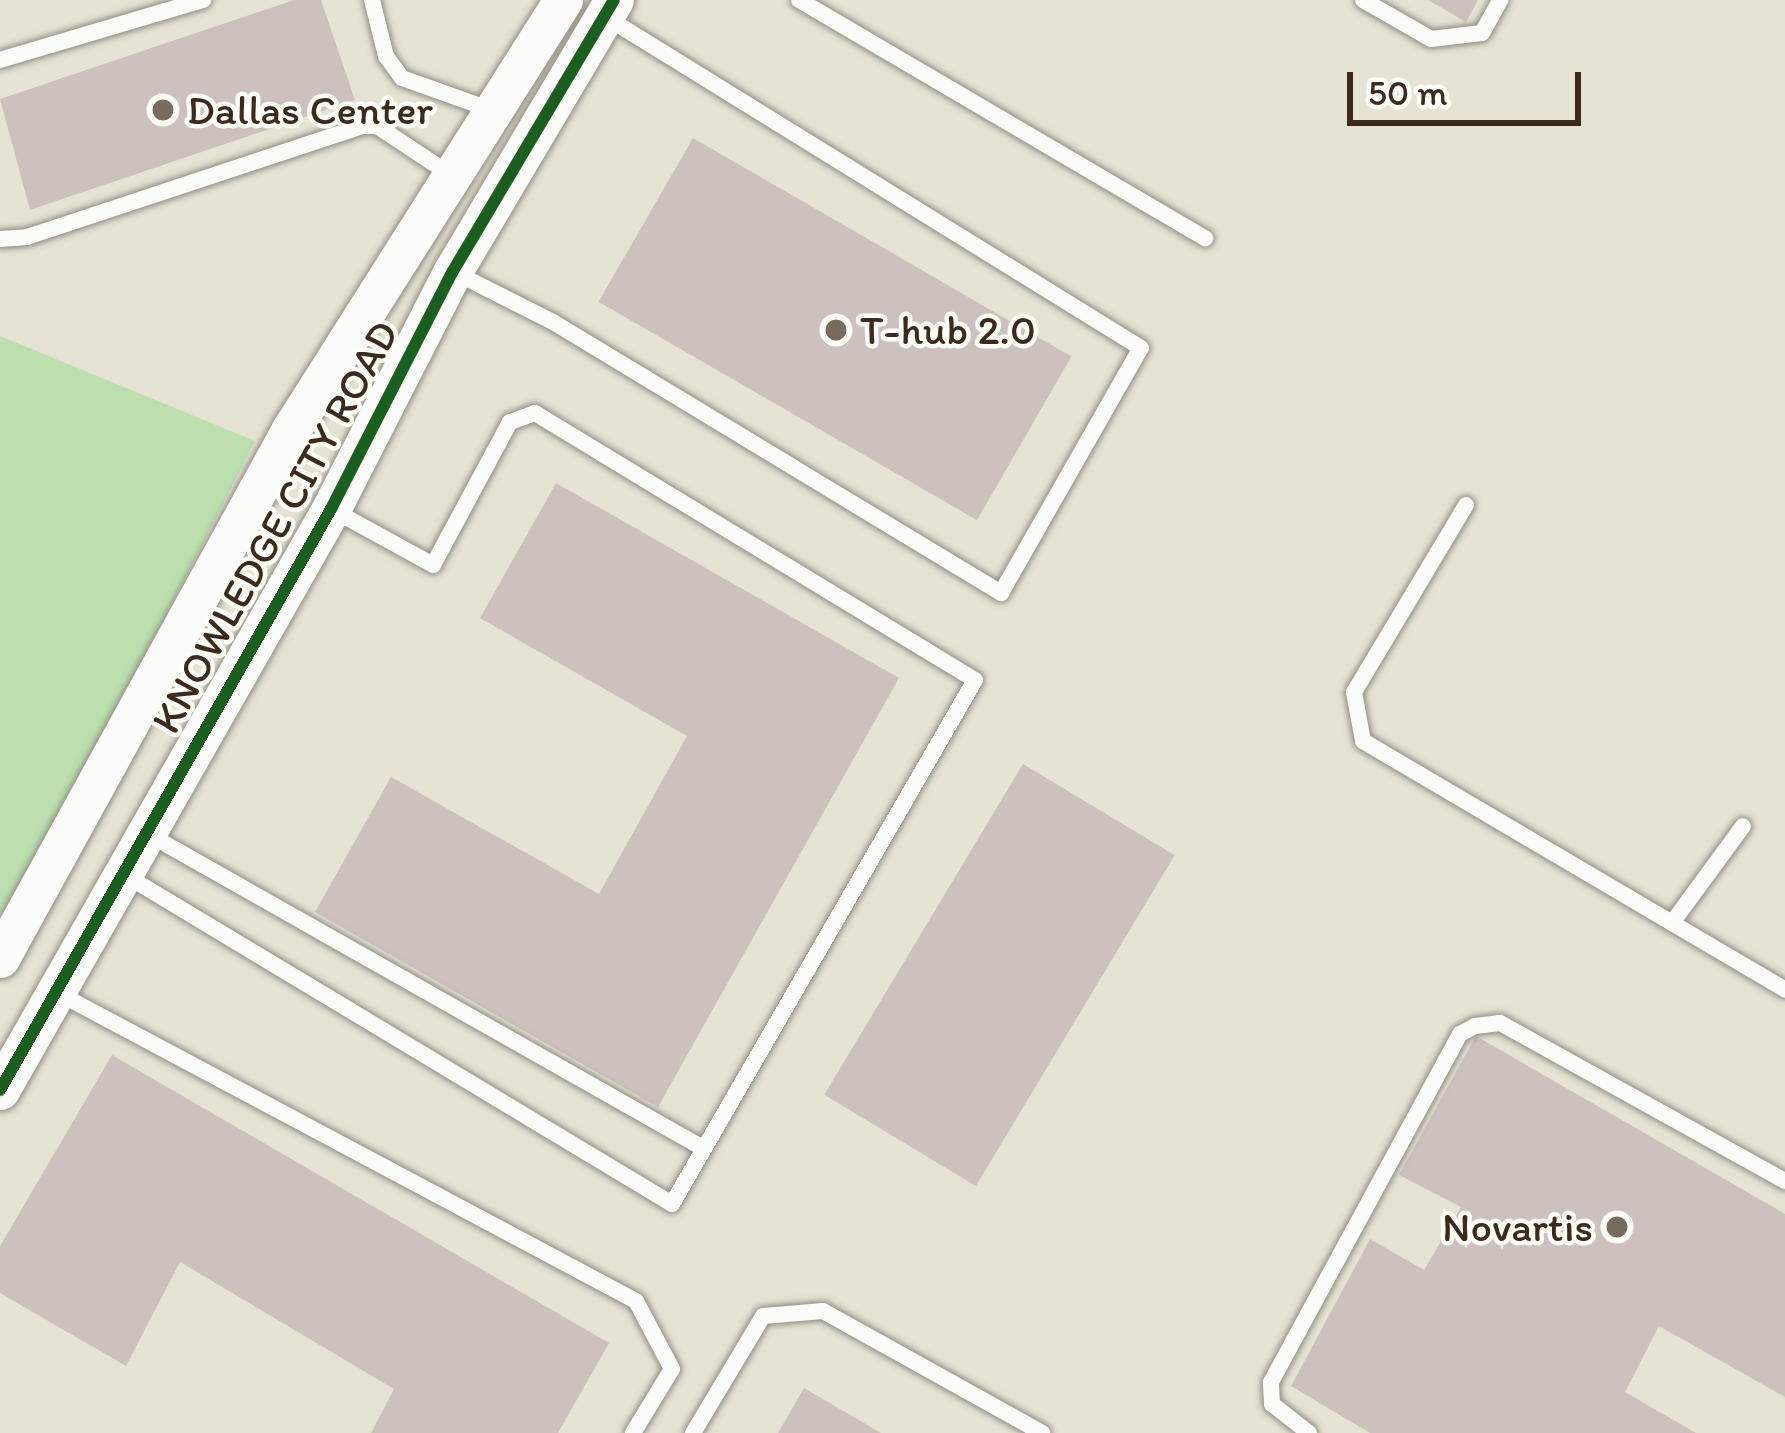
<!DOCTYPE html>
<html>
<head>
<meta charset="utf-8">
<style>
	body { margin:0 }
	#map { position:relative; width:1785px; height:1433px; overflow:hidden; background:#e6e3d5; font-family:Itim,sans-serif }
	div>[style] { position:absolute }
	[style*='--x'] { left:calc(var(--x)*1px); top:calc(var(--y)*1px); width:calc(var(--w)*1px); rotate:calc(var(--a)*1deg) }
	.green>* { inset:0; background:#bcdfb0 }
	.building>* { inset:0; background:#cdc1be; transform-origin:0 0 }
	.roads { filter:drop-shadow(0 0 3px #918d84) drop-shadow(0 0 3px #918d84) }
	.service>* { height:16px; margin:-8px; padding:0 8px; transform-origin:8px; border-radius:8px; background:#fbfbf9 }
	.tertiary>* { height:39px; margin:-19.5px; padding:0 19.5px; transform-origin:19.5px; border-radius:19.5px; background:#fbfbf9 }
	.cycleway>* { height:12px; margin:-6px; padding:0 6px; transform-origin:6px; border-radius:6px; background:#1b5e20 }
	.dots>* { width:33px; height:33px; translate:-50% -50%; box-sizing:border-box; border:6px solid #fdfcf7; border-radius:50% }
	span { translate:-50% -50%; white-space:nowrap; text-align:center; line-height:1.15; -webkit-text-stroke:9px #fdfcf7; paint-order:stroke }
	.poi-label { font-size:42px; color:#3b2a1e }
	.left { translate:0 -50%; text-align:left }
	.right { translate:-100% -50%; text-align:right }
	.street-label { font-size:42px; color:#3b2a1e }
	.scale { position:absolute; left:1347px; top:72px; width:234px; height:54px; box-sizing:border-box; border:6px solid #3b2a1e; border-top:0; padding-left:15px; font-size:36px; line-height:42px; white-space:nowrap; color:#3b2a1e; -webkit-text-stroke:9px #fdfcf7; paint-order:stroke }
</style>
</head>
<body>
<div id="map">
	<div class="green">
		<i style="clip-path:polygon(0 336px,255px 441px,83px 777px,0 915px)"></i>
	</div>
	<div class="building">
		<i style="clip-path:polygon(294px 0,321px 0,355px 100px,30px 210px,0 99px)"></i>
		<i style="clip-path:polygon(1428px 0,1478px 0,1466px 22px)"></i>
		<i style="left:693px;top:138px;width:437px;height:189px;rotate:30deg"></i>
		<i style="clip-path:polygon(556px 483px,899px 678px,658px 1107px,315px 912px,391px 777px,599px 894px,687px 736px,480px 618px)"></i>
		<i style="left:1023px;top:764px;width:177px;height:386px;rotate:31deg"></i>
		<i style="clip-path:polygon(1476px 1036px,1785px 1214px,1785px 1397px,1659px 1326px,1625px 1392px,1696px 1433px,1370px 1433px,1291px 1386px,1370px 1239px,1424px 1270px,1461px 1207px,1399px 1175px)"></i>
		<i style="clip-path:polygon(112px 1055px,609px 1343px,558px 1433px,371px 1433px,394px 1389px,180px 1262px,126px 1366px,0 1293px,0 1246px)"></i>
		<i style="clip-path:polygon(804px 1388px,881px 1433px,778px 1433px)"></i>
	</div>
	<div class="roads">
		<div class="service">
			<i style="--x:372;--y:0;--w:58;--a:76"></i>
			<i style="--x:386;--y:56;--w:27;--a:54"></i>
			<i style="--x:402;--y:78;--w:96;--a:19.6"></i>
			<i style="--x:799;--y:0;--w:471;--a:30.4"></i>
			<i style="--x:1363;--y:0;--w:78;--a:29.8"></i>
			<i style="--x:1431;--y:39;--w:51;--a:-6.7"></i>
			<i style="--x:1482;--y:33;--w:38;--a:-61"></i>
			<i style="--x:0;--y:60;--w:212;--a:-16.5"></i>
			<i style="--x:0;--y:239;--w:27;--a:-4"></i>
			<i style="--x:27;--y:237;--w:353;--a:-18.3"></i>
			<i style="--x:362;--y:126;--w:15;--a:0"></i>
			<i style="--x:377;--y:126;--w:89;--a:33.5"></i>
			<i style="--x:454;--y:272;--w:111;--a:26.8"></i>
			<i style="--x:553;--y:322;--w:524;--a:31.17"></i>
			<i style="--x:1001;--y:593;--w:282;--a:-60.3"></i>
			<i style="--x:1141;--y:348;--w:629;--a:-148.26"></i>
			<i style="--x:1466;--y:505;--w:218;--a:120.9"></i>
			<i style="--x:1354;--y:692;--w:50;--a:79.6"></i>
			<i style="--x:1363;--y:741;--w:490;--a:30.5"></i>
			<i style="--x:148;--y:834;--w:635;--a:29.51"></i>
			<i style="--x:120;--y:872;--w:644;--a:31.02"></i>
			<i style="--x:672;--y:1204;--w:605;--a:-59.96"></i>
			<i style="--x:975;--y:680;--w:515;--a:-148.75"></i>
			<i style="--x:535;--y:413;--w:27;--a:160"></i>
			<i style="--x:510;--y:422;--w:162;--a:118.3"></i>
			<i style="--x:433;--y:565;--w:116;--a:-151.2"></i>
			<i style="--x:1672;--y:923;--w:120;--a:-53.8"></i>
			<i style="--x:56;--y:992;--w:657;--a:28.05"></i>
			<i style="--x:636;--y:1301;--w:77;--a:62.1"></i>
			<i style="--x:672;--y:1369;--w:75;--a:121.4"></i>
			<i style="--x:693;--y:1433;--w:136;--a:-59.1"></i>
			<i style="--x:763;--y:1316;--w:60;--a:-4.8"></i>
			<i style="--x:823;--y:1311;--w:251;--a:29.1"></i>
			<i style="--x:1309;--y:1433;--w:47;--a:-141.9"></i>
			<i style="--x:1272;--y:1404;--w:22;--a:-93"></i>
			<i style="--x:1271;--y:1382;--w:396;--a:-61.5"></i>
			<i style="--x:1460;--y:1034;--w:17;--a:-28"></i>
			<i style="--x:1475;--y:1026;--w:25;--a:-7"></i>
			<i style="--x:1500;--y:1023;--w:326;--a:29"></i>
		</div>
		<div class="tertiary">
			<i style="--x:0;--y:958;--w:602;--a:-61.18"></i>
			<i style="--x:290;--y:431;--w:510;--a:-57.65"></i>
			<i style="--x:0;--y:1090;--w:669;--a:-60.33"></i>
			<i style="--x:331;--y:509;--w:267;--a:-62.9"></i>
			<i style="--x:453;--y:271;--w:315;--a:-59.3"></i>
		</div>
	</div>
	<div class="cycleway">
		<i style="--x:0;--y:1090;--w:669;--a:-60.33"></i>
		<i style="--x:331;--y:509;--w:267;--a:-62.9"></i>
		<i style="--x:453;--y:271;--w:315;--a:-59.3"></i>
	</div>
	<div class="dots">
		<i style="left:163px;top:110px;background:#776b5e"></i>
		<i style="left:836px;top:330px;background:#776b5e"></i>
		<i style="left:1617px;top:1227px;background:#776b5e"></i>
	</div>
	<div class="poi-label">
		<span class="left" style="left:187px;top:110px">Dallas Center</span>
		<span class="left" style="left:860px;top:330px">T-hub 2.0</span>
		<span class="right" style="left:1593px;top:1227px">Novartis</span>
	</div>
	<div class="street-label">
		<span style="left:275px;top:527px;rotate:-61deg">KNOWLEDGE CITY ROAD</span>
	</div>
	<div class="scale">50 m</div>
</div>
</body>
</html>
